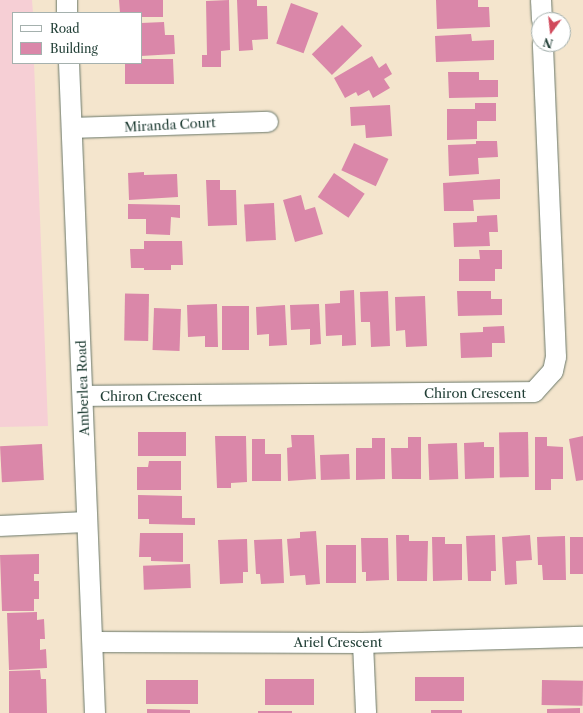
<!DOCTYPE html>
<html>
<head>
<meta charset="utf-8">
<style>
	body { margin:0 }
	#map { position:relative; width:583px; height:713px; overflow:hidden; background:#f4e5cd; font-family:"Libre Caslon Text",serif }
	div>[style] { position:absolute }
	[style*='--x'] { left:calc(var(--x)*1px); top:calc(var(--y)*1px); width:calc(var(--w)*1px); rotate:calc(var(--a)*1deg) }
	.built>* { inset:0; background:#f6cfd5 }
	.building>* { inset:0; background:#da87a9; transform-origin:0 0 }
	.roads { filter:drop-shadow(0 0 1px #6a786a) drop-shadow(0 0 1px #6a786a) }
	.street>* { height:20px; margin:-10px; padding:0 10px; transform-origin:10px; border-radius:10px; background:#fff }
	span { translate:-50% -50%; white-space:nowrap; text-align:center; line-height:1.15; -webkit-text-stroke:3px #fff; paint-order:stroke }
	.street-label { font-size:13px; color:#1f3d34 }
	.legend { position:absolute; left:12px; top:12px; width:130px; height:52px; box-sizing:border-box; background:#fff; border:1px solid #a5b1ae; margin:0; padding:5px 7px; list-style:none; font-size:12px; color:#1f3d34 }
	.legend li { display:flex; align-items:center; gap:8px; height:20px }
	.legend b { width:20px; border:1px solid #a5b1ae }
	.north { position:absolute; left:531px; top:12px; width:40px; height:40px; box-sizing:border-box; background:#fff; border:1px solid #a5b1ae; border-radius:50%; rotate:195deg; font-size:11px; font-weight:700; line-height:16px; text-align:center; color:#1f3d34 }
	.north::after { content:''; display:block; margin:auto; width:14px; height:18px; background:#d1495b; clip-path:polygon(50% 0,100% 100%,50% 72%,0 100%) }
</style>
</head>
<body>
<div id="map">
	<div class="built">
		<i style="clip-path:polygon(0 0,32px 0,33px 13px,13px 13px,13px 63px,34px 63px,48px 426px,0 427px)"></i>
	</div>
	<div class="building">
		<i style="clip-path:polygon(119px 0,163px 0,163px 17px,141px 17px,141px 13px,120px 13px)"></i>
		<i style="clip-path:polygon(229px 0,230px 50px,221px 51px,221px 67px,202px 67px,202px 55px,207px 55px,206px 1px)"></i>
		<i style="clip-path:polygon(237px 0,257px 0,257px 6px,267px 6px,268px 39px,252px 40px,253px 50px,239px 51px)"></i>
		<i style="clip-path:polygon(436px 0,478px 0,478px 7px,489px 7px,490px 27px,437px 29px)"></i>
		<i style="left:291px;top:3px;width:29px;height:43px;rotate:20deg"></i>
		<i style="clip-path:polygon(164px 22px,165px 35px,174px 35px,175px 54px,141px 56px,141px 23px)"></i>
		<i style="left:342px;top:25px;width:29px;height:42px;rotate:46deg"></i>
		<i style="clip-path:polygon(471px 34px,472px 41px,494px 40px,494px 60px,436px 62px,435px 36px)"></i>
		<i style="clip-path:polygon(372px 56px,379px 68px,386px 63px,392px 74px,384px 79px,390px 88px,373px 98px,369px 90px,358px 96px,356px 92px,345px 98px,334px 78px)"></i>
		<i style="clip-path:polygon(141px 59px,173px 59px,174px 84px,125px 84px,125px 63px,141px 63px)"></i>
		<i style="clip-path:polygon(448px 72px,479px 72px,479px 80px,498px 80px,498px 97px,449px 98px)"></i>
		<i style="clip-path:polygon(475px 103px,496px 103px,496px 121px,477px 121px,477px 139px,447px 140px,447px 109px,475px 109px)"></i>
		<i style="clip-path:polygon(390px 105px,392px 136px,366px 138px,365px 125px,351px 126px,350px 107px)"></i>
		<i style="clip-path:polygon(476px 141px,497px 141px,498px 157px,478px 158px,479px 174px,449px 176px,448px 145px,476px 144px)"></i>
		<i style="left:354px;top:143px;width:38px;height:30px;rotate:25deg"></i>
		<i style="clip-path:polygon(144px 172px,144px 175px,177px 174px,178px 197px,129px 200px,128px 173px)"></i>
		<i style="left:334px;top:173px;width:37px;height:29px;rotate:34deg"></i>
		<i style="clip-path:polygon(500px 179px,500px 199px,473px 200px,474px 211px,444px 211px,443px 183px)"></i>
		<i style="clip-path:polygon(206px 180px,220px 180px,220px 190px,236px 190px,237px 225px,208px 226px)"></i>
		<i style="clip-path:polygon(301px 195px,305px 210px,315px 207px,323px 234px,295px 242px,283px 200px)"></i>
		<i style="left:274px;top:203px;width:37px;height:30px;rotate:87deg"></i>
		<i style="clip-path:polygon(128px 204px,180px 205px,180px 218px,171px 217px,170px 235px,146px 234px,146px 219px,128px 219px)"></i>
		<i style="clip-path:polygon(497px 215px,498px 232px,489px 232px,490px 246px,454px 247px,453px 223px,477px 222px,477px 216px)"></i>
		<i style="clip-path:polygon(144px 241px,182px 241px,183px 265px,171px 265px,171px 270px,144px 270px,144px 268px,131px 268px,130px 249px,144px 249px)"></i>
		<i style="clip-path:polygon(479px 250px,502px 250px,502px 269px,495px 269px,495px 281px,459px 281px,459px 259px,480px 259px)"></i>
		<i style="clip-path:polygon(354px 290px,356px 345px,342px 346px,342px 335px,326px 336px,325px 304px,340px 303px,340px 291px)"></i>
		<i style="clip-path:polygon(388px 291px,390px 346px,371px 347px,370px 322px,361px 322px,360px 292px)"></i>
		<i style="clip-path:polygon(457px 291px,491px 291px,491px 299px,502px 299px,502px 315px,458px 316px)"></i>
		<i style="left:149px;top:294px;width:47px;height:24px;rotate:91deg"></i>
		<i style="clip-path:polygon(425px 296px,427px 346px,406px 347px,405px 330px,396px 331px,395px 297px)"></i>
		<i style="clip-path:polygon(217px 304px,218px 347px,205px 347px,205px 336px,188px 337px,187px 305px)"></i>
		<i style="clip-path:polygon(319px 304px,321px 344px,310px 345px,310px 329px,291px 330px,290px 305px)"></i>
		<i style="clip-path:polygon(285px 305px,287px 345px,269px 346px,269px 334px,257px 335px,256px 307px)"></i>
		<i style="left:222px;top:306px;width:27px;height:44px"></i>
		<i style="left:154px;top:308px;width:27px;height:42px;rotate:2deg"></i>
		<i style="clip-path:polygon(504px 326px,505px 343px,492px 343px,492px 357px,461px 358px,460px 333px,483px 332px,483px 327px)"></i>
		<i style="left:186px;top:432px;width:24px;height:48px;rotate:90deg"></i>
		<i style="left:528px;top:432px;width:45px;height:29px;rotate:89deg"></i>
		<i style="clip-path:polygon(291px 435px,314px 435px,316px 479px,288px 481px,287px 448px,292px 447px)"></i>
		<i style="clip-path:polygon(215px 436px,246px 436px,247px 482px,231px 483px,231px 488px,217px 488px)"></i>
		<i style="clip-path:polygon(583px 436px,583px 480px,576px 481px,569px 439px)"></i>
		<i style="clip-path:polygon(408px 437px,421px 437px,421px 479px,392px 479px,391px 448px,408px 448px)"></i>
		<i style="clip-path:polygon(535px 437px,547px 437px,547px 446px,563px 447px,563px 479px,551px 479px,551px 490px,535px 490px)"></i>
		<i style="clip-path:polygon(372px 438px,385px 438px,385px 479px,356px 480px,356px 448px,372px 448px)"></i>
		<i style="clip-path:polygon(252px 439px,265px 439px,265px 454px,281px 454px,281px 481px,252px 481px)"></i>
		<i style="clip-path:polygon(484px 442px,484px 447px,494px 447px,494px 478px,465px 479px,464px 443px)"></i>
		<i style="left:457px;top:443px;width:36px;height:29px;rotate:88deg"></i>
		<i style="left:42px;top:444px;width:36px;height:42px;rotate:87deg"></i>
		<i style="left:349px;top:454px;width:25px;height:29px;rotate:88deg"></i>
		<i style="clip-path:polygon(149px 461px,181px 461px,181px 490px,137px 490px,137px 467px,148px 467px)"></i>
		<i style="clip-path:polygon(138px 495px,182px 496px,182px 518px,195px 518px,195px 525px,149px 524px,149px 519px,138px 519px)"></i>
		<i style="clip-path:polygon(316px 531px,320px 584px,306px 585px,305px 575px,290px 576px,287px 539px,300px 538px,300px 532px)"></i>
		<i style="clip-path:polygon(140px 533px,183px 533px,183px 562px,151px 561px,151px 557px,139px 557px)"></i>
		<i style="clip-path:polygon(396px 535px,409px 535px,409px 541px,428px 541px,427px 581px,397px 581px)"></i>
		<i style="clip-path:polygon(495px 535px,496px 571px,491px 571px,491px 581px,468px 581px,466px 536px)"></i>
		<i style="clip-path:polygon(530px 535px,532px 560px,516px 561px,517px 584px,505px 585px,502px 537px)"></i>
		<i style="clip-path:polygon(565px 536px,566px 580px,543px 580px,542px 565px,538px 565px,537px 537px)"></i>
		<i style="clip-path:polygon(432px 537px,445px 537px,445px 544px,462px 544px,462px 580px,433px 581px)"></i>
		<i style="left:570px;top:537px;width:13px;height:37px"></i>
		<i style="clip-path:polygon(361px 538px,388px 538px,389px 580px,366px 581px,366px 572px,362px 572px)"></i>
		<i style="clip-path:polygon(247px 539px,248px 572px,243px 572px,243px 583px,220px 584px,218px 540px)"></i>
		<i style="clip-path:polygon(282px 539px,284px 583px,261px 584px,260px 574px,256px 574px,254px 540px)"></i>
		<i style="left:356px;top:545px;width:38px;height:30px;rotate:90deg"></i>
		<i style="clip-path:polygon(39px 554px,39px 574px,34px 574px,34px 581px,39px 581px,39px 599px,34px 599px,34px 611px,2px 611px,0 555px)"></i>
		<i style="left:190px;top:564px;width:24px;height:47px;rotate:88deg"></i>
		<i style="clip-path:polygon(37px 612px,37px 620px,44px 619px,45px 639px,40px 639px,40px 650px,46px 649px,47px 668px,9px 670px,7px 613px)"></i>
		<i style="clip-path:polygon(40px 670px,41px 679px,46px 679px,47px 713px,9px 713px,9px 671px)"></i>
		<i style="left:415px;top:677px;width:49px;height:24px"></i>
		<i style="left:265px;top:679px;width:49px;height:26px"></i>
		<i style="left:146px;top:680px;width:52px;height:24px"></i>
		<i style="left:542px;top:680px;width:41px;height:25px;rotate:1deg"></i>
		<i style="clip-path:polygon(580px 708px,580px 713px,547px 713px,547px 709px)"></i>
		<i style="clip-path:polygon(147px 709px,190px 710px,190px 713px,147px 713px)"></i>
		<i style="left:431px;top:710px;width:31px;height:3px"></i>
		<i style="left:258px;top:711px;width:34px;height:2px"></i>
	</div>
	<div class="roads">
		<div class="street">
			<i style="--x:67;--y:0;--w:13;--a:90"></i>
			<i style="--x:541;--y:0;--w:20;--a:87"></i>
			<i style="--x:69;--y:63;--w:651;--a:87.71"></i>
			<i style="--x:72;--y:128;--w:196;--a:-1.8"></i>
			<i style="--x:83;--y:396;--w:451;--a:-0.5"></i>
			<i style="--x:534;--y:392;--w:28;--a:-48"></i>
			<i style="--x:553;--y:371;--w:14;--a:-78"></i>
			<i style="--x:556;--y:357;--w:313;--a:-92.4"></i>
			<i style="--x:0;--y:526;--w:87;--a:-2.6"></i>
			<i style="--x:93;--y:642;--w:270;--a:0.2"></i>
			<i style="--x:363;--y:643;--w:220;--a:-1.6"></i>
			<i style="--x:363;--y:643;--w:70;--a:87.5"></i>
		</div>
	</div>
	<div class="street-label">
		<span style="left:170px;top:125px;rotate:-3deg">Miranda Court</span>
		<span style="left:83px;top:388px;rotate:-92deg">Amberlea Road</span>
		<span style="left:475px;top:393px">Chiron Crescent</span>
		<span style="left:151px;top:396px">Chiron Crescent</span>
		<span style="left:338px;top:642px">Ariel Crescent</span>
	</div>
	<ul class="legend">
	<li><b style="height:5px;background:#fff"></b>Road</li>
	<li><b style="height:11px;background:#da87a9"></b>Building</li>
	</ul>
	<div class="north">N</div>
</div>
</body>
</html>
